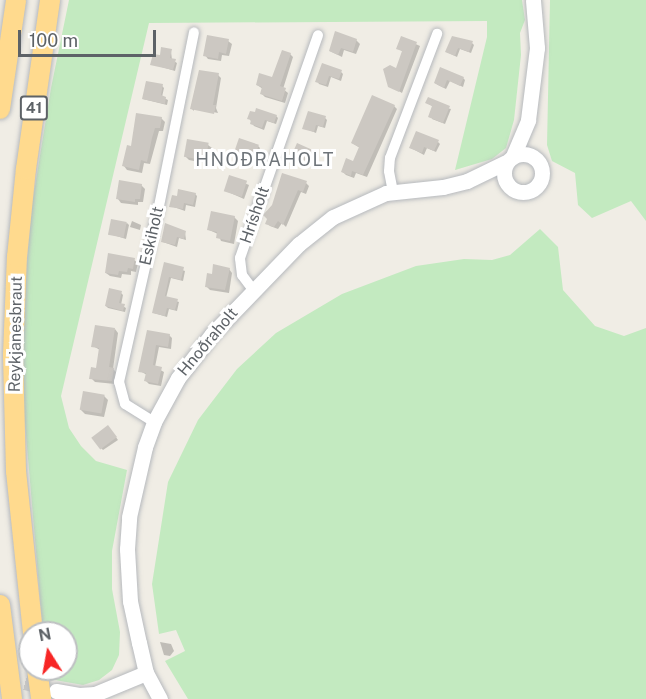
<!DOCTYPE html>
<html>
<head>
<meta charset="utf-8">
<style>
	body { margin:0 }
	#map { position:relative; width:646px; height:699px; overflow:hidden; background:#f0ede5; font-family:"Public Sans",sans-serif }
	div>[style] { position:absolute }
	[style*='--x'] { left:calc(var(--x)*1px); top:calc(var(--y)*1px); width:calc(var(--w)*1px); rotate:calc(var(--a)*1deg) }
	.green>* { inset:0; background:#c3eac0 }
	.shadow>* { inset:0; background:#0003 }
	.building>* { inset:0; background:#ccc8c2; transform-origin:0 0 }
	.secondary-tunnel>* { height:15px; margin-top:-7.5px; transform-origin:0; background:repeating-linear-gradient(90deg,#cbcac6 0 15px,transparent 0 23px) }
	.roads { filter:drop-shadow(0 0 2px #b6b9bd) drop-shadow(0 0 2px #b6b9bd) }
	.street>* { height:10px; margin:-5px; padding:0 5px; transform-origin:5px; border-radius:5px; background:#fff }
	.secondary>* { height:15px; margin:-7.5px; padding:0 7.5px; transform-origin:7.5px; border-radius:7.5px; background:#fff }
	.secondary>.ring { margin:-7.5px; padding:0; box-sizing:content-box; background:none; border:15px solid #fff; border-radius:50% }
	.highway>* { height:20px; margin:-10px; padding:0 10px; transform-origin:10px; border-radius:10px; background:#ffda8e }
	span { translate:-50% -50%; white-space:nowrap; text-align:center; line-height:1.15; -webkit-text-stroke:6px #fff; paint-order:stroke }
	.shield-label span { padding:2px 4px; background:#fff; border:2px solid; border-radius:4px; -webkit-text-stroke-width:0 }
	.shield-label { font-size:15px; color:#5d6267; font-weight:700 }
	.street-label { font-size:16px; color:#5d6267 }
	.neighbourhood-label { font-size:18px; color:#6e7479; letter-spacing:1.5px }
	.north { position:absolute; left:18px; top:621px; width:60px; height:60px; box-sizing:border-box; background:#fff; border:2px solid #bec0c2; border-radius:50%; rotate:349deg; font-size:16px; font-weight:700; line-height:24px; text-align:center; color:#5d6267 }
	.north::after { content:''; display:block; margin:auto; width:21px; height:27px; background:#f72625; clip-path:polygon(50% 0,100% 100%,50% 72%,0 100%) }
	.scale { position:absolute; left:18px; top:30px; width:138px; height:27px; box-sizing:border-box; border:3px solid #5d6267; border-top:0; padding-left:8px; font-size:18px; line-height:21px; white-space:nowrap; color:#5d6267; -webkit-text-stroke:4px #fff; paint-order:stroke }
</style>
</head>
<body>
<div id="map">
	<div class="green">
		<i style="clip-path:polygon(69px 0,522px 0,525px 20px,520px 33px,521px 55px,514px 120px,506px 148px,492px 159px,455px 170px,487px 37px,487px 21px,149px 23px,61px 396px,69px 428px,81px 446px,96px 461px,127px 470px,112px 551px,112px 589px,120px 632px,119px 655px,112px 670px,99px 680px,83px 685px,49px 679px,48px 669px,66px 669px,66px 633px,43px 633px,22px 388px,24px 299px,32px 205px,51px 88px)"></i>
		<i style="clip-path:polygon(550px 0,646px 0,646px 221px,631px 201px,592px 218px,578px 205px,575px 173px,552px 161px,547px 145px)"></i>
		<i style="clip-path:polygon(540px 229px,558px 247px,563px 290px,595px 326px,624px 336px,646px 328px,646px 699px,188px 699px,165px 661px,185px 651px,176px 630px,159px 634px,152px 584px,168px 482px,198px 420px,237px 369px,276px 333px,342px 294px,416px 266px,464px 259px,492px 260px,510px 255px)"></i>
	</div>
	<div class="shadow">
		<i style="clip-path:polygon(402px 38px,420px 46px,402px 93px,390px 86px,403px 52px,398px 48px)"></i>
		<i style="clip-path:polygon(356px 40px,360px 44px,356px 54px,344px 50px,342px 57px,330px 51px)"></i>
		<i style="clip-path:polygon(228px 41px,232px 44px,229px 56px,222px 55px,221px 61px,208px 59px,205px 55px)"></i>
		<i style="clip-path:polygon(472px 43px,474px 45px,471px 53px,460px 49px,457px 57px,447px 52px)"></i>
		<i style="clip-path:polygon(171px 51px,172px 60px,177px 63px,175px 71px,152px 64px)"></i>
		<i style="clip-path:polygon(290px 54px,293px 57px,283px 89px,288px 93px,285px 103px,265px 97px,262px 94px,263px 89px,257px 85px,273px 79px)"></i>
		<i style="clip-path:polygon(323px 65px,341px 72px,343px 74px,341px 81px,331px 77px,328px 87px,319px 84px,317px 81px)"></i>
		<i style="clip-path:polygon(441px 69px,463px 78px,465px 80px,463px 87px,450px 81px,446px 89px,438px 85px,435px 83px)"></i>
		<i style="clip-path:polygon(218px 75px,221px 78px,216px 108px,218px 113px,194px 108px,194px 111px,192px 109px)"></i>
		<i style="clip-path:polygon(162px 86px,164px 88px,162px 97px,168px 100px,167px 105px,143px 99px)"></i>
		<i style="clip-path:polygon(427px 103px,451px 109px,445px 124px,432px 119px,434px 107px)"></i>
		<i style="clip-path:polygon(394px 106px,397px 109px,367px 177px,356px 173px,354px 178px,346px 175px,343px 172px,354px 163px,360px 148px,352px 143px)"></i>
		<i style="clip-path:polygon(276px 116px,278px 118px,276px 124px,267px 121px,264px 130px,254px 126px,249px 118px)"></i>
		<i style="clip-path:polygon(161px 118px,165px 122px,163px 131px,159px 131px,150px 164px,144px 163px,142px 173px,127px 170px,124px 166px,132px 148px)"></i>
		<i style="clip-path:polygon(325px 118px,327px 120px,325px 128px,318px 126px,316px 133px,304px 128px)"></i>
		<i style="clip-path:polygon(438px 142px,440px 144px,436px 152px,427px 148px,424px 155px,411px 148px)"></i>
		<i style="clip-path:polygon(208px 145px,212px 148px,209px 164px,189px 160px,185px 156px)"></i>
		<i style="clip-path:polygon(258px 146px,260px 148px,255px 162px,235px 154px)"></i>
		<i style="clip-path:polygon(316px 153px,318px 155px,314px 163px,294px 154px)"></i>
		<i style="clip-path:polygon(230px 177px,249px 185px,244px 199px,226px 191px)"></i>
		<i style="clip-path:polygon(306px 183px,309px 186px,306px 194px,301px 192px,286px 227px,282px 223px,278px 229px,270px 226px,267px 223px,273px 205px)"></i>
		<i style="clip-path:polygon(141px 185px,145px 189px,143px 202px,138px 202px,138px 205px,121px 203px,118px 199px)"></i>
		<i style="clip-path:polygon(195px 194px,197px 196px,195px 207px,186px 205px,185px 211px,171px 206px)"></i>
		<i style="clip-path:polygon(234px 217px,238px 221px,234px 244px,221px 241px,218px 234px,209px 230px)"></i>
		<i style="clip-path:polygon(132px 221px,141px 225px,140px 230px,130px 227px)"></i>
		<i style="clip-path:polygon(127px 223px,129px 225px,126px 239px,110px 234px)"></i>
		<i style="clip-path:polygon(185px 232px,186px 240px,179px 238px,177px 247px,163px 242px)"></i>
		<i style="clip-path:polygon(134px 260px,138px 263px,136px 272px,131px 271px,131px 275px,122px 274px,121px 278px,110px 276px,106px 273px)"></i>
		<i style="clip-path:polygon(165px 264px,185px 271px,183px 281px,171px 278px,166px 298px,179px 302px,177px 311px,169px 309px,167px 317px,154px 313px)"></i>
		<i style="clip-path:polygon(229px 269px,232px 273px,229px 293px,210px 290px,206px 286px,213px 276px)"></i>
		<i style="clip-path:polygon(121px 293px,123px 295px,121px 305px,126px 308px,125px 312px,108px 308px,106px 306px)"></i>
		<i style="clip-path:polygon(115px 329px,118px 333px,113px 369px,117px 373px,115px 384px,95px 382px,91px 378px,97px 370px,100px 350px,93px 346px)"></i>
		<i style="clip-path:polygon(148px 332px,169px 335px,172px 338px,171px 349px,159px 347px,155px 367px,164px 372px,161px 386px,149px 384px,146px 381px,147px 375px,140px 371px)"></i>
		<i style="clip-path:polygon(104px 396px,108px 400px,104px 417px,85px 414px,81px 410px)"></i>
		<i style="clip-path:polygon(110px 429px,118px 440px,103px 450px,101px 448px)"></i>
		<i style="clip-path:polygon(160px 642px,171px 644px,174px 651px,170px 656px,164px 655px)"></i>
	</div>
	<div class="building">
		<i style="clip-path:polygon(335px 31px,357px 39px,353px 52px,341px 48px,338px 55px,329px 51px)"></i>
		<i style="clip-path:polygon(207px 35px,229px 39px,226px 54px,219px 52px,218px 59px,203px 56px)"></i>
		<i style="clip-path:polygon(401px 36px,417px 42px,399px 92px,388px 87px,383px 69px,390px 65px,396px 68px,402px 51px,396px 49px)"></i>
		<i style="clip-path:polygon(452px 36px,473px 41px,469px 52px,458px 48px,455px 56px,445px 52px)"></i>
		<i style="clip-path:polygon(161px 47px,172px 49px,170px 58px,176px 59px,173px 70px,150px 65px,153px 54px,160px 55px)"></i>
		<i style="clip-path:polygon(282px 50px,291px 53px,280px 86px,286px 88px,282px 101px,260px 94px,262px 87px,256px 85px,259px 73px,272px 77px)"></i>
		<i style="clip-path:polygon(322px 63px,342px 70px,339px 79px,329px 76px,326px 85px,315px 82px)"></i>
		<i style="clip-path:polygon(440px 67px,464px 77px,460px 86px,447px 80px,444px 88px,434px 83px)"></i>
		<i style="clip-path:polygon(199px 70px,219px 73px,213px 105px,216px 105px,214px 114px,190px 109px)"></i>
		<i style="clip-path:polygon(146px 81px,163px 84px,161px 95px,166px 97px,165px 104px,142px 99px)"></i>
		<i style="clip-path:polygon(372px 95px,395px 105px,363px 175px,352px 171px,351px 176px,341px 172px,346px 158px,353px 161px,359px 147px,351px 143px)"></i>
		<i style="clip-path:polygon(428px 97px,450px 106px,443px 123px,428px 117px,432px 106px,425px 103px)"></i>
		<i style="clip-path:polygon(256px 108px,277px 115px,274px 123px,265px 120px,262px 128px,250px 124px,251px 120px,247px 119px,250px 111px,255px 112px)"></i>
		<i style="clip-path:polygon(308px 111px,326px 116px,323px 127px,316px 125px,314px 132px,302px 129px)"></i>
		<i style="clip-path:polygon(136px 113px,162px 117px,160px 128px,155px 128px,152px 138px,147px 162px,141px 160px,139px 170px,122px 166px,127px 145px,131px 146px)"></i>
		<i style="clip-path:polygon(416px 131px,439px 140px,434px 151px,424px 147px,422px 153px,409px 148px)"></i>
		<i style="left:239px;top:138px;width:21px;height:17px;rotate:19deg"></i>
		<i style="left:187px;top:139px;width:22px;height:18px;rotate:10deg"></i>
		<i style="left:297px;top:143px;width:22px;height:13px;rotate:24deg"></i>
		<i style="clip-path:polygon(282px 173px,307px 181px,303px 192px,298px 190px,283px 225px,278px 221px,274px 227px,265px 224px,267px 219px,263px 215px,272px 205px)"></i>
		<i style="left:229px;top:175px;width:19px;height:17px;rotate:18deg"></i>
		<i style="clip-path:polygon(119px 180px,142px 184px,140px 199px,135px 199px,135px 202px,116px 199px)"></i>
		<i style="clip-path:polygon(178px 189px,196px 193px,193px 205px,184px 203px,183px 209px,169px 207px,172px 195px,177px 196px)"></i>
		<i style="clip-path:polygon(211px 211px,235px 216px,230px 241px,216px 238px,217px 232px,207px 230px)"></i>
		<i style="left:111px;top:219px;width:16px;height:16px;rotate:11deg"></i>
		<i style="clip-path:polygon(165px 223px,186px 231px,184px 239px,177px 237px,175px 245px,161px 242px)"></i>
		<i style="clip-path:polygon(108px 253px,135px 258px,133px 269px,128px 268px,127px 272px,119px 271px,118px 275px,105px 273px)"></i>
		<i style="clip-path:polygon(164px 262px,184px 267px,181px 280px,169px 277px,165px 296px,178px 299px,175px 310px,167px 308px,165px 316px,152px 313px)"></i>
		<i style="clip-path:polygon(213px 264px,230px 268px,225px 290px,205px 287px,207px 273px,212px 274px)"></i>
		<i style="clip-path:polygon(109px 288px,122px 291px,119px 303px,125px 304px,123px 311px,105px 306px)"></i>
		<i style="clip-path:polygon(95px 325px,115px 328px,109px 367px,114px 368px,112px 381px,89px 379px,91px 367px,96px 368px,99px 348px,91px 347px)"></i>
		<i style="clip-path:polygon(147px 330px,170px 334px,168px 347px,156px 345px,153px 365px,162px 367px,158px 384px,144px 381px,146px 373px,138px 372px)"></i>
		<i style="left:83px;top:391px;width:22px;height:19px;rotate:10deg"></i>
		<i style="left:108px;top:425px;width:15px;height:21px;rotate:53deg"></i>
	</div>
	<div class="secondary-tunnel">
		<i style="--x:3;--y:676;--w:46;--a:15.3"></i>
	</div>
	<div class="roads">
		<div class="street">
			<i style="--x:393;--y:192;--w:21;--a:-101"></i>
			<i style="--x:389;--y:171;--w:13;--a:-86"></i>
			<i style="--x:390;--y:158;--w:133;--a:-69.2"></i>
			<i style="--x:254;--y:291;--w:20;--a:-127"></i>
			<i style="--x:242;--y:275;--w:17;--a:-97"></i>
			<i style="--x:240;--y:258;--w:236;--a:-70.7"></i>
			<i style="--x:154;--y:422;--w:34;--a:-148"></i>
			<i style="--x:125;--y:404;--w:23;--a:-105"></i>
			<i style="--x:119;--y:382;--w:180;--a:-77.2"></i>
			<i style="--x:159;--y:206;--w:177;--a:-78.6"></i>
		</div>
		<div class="secondary">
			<i class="ring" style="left:504px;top:154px;width:23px;height:23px"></i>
			<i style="--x:513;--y:156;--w:39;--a:-67"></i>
			<i style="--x:528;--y:120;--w:73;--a:-82.9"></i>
			<i style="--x:537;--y:48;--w:48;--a:-94.8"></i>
			<i style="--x:56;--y:691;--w:23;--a:10"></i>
			<i style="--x:79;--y:695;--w:16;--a:-4"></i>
			<i style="--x:95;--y:694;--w:55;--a:-22.4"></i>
			<i style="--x:160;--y:699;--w:30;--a:-118"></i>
			<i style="--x:146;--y:673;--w:31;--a:-103"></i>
			<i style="--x:139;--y:643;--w:43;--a:-102.1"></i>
			<i style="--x:130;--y:601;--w:52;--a:-93.3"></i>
			<i style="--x:127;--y:549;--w:32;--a:-86"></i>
			<i style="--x:129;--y:517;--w:72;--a:-77.1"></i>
			<i style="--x:145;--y:447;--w:27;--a:-70"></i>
			<i style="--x:154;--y:422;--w:50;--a:-61.4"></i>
			<i style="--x:178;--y:378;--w:56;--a:-52.3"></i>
			<i style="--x:212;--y:334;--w:125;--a:-46"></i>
			<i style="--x:299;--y:244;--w:43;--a:-38.5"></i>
			<i style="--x:333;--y:217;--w:58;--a:-24.4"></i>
			<i style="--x:386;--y:193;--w:57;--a:-6"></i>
			<i style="--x:443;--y:187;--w:25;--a:-14"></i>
			<i style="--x:467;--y:181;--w:43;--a:-26"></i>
		</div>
		<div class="highway">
			<i style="--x:0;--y:109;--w:110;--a:-81.6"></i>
			<i style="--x:0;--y:605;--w:95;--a:82.7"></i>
			<i style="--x:33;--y:633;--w:163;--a:-96"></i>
			<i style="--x:16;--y:471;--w:116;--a:-91.5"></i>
			<i style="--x:13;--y:355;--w:98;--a:-87.7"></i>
			<i style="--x:17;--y:257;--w:88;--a:-84.2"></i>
			<i style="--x:26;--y:169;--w:171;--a:-81.9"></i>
			<i style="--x:37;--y:669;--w:30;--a:82"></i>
		</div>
	</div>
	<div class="shield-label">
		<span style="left:34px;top:108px">41</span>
	</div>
	<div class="street-label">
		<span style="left:255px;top:215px;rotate:-71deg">Hrísholt</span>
		<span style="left:152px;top:236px;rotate:-77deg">Eskiholt</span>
		<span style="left:16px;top:334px;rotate:-89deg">Reykjanesbraut</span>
		<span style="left:208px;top:342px;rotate:-50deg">Hnoðraholt</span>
	</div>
	<div class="neighbourhood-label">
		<span style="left:265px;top:160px">HNOÐRAHOLT</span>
	</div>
	<div class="north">N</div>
	<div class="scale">100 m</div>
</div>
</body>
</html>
